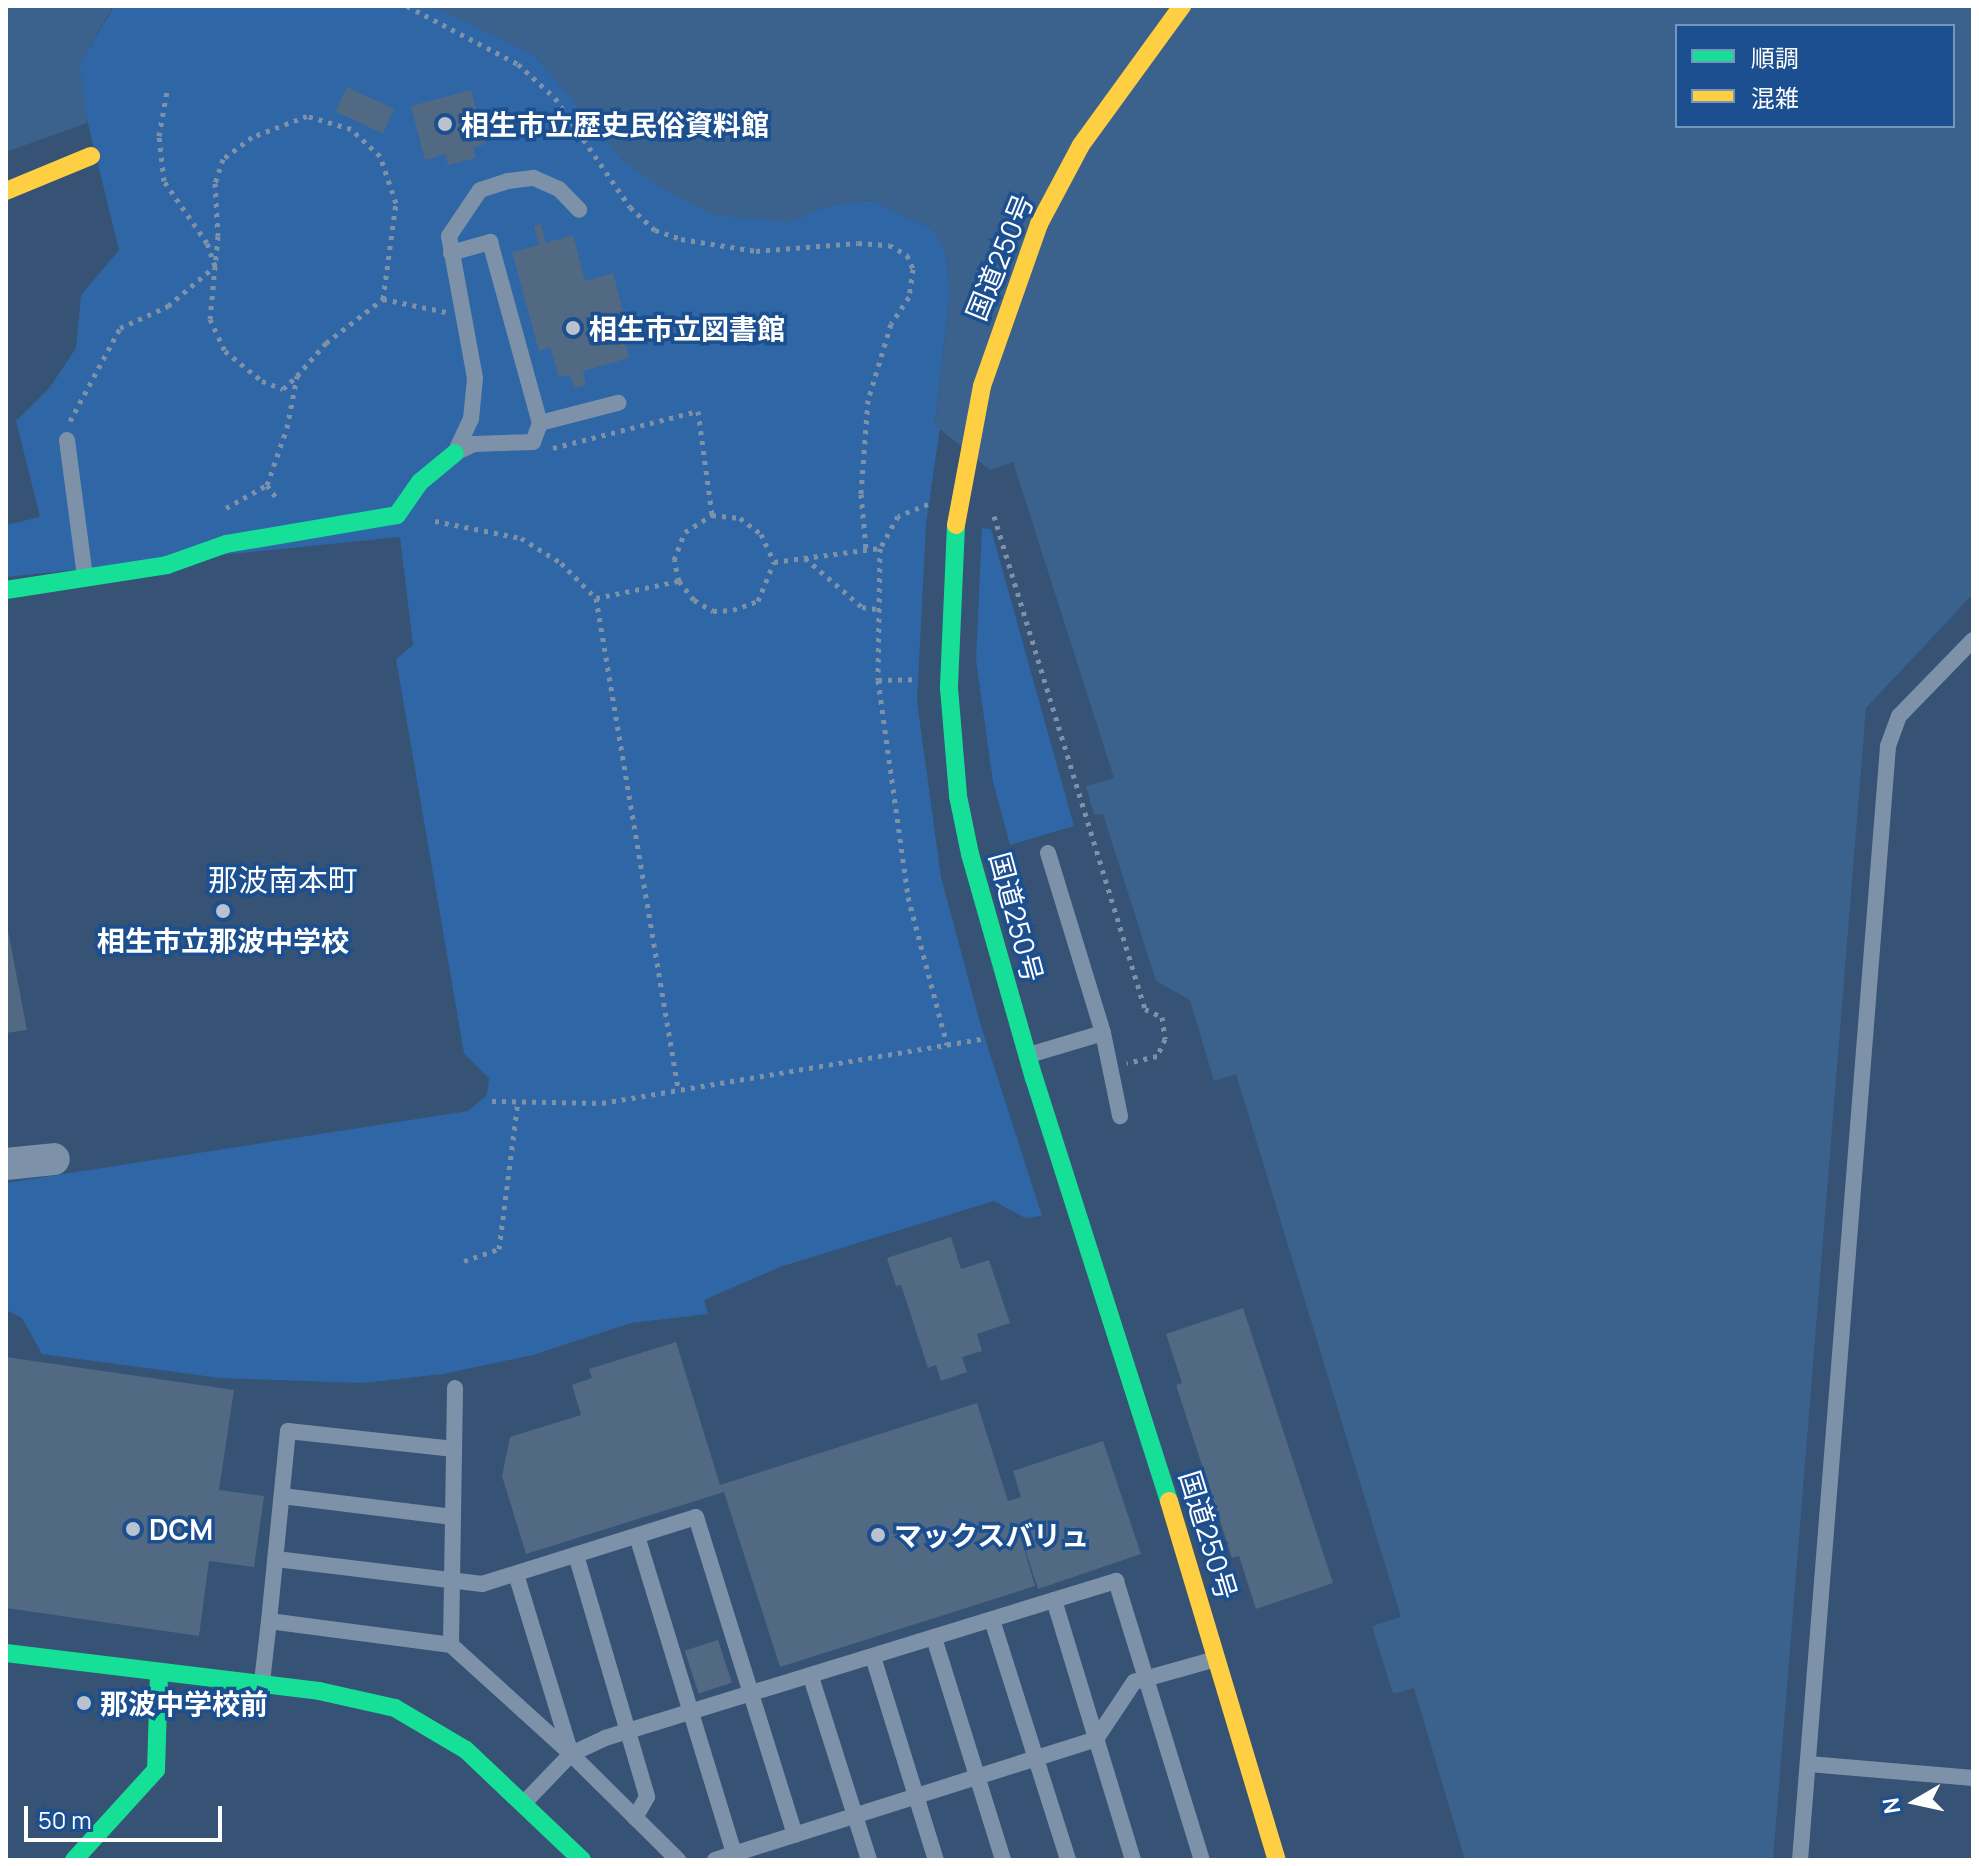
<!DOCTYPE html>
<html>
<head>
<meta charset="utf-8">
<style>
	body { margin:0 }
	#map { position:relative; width:1979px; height:1866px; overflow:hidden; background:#365274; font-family:Manrope,"Noto Sans JP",sans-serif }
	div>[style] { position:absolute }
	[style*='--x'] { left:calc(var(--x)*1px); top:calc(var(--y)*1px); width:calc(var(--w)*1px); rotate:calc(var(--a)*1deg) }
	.green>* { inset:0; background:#2f66a5 }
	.water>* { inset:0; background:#3b618d }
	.building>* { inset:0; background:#526984; transform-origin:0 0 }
	.path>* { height:5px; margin-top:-2.5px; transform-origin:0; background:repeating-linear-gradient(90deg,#7d92a8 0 4px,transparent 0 10px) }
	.lane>* { height:16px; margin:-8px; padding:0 8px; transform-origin:8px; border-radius:8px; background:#7d92a8 }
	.street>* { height:32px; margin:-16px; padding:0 16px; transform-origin:16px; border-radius:16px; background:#7d92a8 }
	.fast>* { height:18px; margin:-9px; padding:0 9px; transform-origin:9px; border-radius:9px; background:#16e098 }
	.slow>* { height:18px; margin:-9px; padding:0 9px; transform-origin:9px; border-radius:9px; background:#ffcf43 }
	.slow-bridge>* { height:18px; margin:-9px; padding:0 9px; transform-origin:9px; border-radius:9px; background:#ffcf43 }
	.dots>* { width:22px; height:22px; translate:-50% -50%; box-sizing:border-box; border:4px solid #1b4f8f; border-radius:50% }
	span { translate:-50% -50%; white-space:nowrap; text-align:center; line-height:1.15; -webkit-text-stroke:7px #1b4f8f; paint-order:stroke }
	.poi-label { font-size:28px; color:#fff; font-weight:700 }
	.left { translate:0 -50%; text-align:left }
	.street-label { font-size:28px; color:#fff }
	.neighbourhood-label { font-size:30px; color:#fff }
	.frame { position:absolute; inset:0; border:8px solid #fff; pointer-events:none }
	.legend { position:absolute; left:1675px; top:24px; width:280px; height:104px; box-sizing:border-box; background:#1b4f8f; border:2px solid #7695bc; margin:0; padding:10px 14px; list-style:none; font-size:24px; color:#fff }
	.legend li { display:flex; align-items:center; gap:16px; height:40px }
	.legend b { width:40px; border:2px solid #7695bc }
	.north { position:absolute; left:1875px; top:1762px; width:80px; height:80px; -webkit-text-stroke:6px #1b4f8f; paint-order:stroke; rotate:261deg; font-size:22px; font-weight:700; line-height:32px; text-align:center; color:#fff }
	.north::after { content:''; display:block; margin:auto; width:28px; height:36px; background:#fff; clip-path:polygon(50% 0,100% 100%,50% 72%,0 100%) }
	.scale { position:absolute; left:24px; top:1806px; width:198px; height:36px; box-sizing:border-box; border:4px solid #fff; border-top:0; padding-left:10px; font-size:24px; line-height:28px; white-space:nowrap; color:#fff; -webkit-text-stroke:6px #1b4f8f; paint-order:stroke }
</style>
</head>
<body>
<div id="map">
	<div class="green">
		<i style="clip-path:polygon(114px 6px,432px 6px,535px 55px,623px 160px,789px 222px,828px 206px,871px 200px,933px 229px,945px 250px,950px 290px,935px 425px,940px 428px,926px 524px,917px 701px,941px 877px,981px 1026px,1042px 1216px,1025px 1218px,994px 1201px,780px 1267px,704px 1300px,708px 1314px,631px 1323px,533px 1355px,443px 1374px,362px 1383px,220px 1378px,42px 1354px,22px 1318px,6px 1310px,6px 1183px,468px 1111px,487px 1095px,489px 1078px,464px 1053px,396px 659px,413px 645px,400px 537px,6px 577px,6px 525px,40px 517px,16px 421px,50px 387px,76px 348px,81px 295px,119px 250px,80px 91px,80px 64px)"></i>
		<i style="clip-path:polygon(982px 528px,991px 529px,1074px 826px,1010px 845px,993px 782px,976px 660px)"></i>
	</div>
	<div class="water">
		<i style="clip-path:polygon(6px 6px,113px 6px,80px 64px,87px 123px,6px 152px)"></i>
		<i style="clip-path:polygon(evenodd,432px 6px,1973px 6px,1973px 594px,1866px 708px,1773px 1860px,1465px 1860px,1414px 1688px,1393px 1694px,1372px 1626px,1401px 1617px,1236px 1074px,1214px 1081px,1190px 1000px,1156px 981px,1103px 814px,1094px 815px,1086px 786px,1114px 778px,1013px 462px,990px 470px,935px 425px,950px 290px,945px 250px,933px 229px,871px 200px,828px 206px,789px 222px,714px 215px,659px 187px,623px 160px,535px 55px,432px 6px,1677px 26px,1953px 26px,1953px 126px,1677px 126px,1677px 26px)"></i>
	</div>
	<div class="building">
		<i style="left:347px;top:87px;width:52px;height:27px;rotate:25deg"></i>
		<i style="clip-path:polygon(471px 90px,486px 144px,473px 147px,476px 158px,448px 165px,445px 154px,425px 160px,411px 106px)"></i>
		<i style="clip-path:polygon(541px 224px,546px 243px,573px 235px,585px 281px,613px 273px,627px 326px,621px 328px,629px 358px,583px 371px,586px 385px,574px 388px,570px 375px,559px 377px,550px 347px,539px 351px,512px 252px,539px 245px,534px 226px)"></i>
		<i style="clip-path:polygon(6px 920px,27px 1030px,6px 1033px)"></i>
		<i style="clip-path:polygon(951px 1237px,961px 1269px,989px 1260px,1010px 1323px,977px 1334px,982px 1351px,962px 1357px,967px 1372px,941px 1381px,936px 1365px,928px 1368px,901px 1285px,896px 1286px,887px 1258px)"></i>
		<i style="clip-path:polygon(1243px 1308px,1333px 1583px,1256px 1609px,1239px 1556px,1232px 1558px,1176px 1385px,1182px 1383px,1166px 1334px)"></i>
		<i style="clip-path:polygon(676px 1342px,720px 1485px,977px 1403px,1008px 1501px,1021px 1497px,1013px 1471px,1103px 1441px,1141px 1554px,1038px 1589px,1015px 1518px,1035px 1586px,780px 1667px,724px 1492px,526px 1554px,502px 1476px,510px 1437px,581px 1415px,572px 1385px,592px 1378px,589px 1369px)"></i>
		<i style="clip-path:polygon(6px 1357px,234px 1390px,219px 1490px,264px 1496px,254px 1567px,209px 1561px,199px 1636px,6px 1608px)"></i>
		<i style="left:718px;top:1640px;width:45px;height:35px;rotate:72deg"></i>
	</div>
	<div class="path">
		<i style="--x:407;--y:6;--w:125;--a:27.6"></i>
		<i style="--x:518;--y:64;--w:50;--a:42.6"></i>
		<i style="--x:555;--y:98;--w:132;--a:55.5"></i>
		<i style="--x:630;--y:207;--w:34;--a:43"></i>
		<i style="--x:655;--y:230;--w:28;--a:19"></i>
		<i style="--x:681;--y:239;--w:76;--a:9.1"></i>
		<i style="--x:756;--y:251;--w:102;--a:-4.5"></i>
		<i style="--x:858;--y:243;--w:31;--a:4"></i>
		<i style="--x:889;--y:245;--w:21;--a:29"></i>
		<i style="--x:907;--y:255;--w:15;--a:67"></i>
		<i style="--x:913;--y:269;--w:28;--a:98"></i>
		<i style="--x:909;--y:297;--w:32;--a:124"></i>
		<i style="--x:891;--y:324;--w:79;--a:106.8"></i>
		<i style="--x:868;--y:400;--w:94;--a:94.3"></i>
		<i style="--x:861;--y:494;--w:55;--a:84.8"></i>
		<i style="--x:383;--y:299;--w:64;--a:11.7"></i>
		<i style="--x:70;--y:421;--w:106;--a:-61.7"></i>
		<i style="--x:120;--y:328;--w:53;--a:-24.6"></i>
		<i style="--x:168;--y:306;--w:62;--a:-40.4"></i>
		<i style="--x:215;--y:266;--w:24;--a:-109"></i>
		<i style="--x:207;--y:243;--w:75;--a:-124.7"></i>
		<i style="--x:164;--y:181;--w:45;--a:-96.3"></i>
		<i style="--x:159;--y:136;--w:46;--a:-79.9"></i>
		<i style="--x:553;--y:448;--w:150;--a:-14.3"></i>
		<i style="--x:698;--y:411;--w:105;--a:82.3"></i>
		<i style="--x:267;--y:485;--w:19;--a:54"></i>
		<i style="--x:928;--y:504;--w:32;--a:158"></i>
		<i style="--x:898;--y:516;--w:37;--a:119"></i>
		<i style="--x:880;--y:548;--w:132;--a:90.9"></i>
		<i style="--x:878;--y:680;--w:219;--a:82.1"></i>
		<i style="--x:908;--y:897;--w:153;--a:75.2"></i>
		<i style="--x:226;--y:508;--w:47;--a:-29.3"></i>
		<i style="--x:267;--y:485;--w:60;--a:-70.7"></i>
		<i style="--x:287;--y:428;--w:53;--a:-79.1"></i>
		<i style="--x:297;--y:376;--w:44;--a:-48.7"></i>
		<i style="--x:326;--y:343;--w:72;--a:-37.7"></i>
		<i style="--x:383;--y:299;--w:97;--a:-82.3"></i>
		<i style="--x:396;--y:203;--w:50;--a:-108.8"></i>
		<i style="--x:380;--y:156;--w:40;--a:-137"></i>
		<i style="--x:351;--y:129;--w:46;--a:-163.5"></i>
		<i style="--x:307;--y:116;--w:59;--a:159.1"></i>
		<i style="--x:252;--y:137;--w:36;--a:143"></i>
		<i style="--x:223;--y:159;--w:25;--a:108"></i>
		<i style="--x:215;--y:183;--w:53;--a:86.8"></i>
		<i style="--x:218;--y:236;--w:83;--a:95.5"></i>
		<i style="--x:210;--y:319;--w:35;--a:65"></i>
		<i style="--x:225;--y:351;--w:48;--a:39"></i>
		<i style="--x:262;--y:381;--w:22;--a:21"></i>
		<i style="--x:283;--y:389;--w:19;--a:-43"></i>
		<i style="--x:994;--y:516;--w:516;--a:72.97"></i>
		<i style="--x:1145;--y:1009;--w:19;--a:25"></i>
		<i style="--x:1162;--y:1017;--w:22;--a:82"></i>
		<i style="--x:1165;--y:1039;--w:19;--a:115"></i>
		<i style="--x:1157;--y:1056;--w:31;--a:167"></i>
		<i style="--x:435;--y:521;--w:88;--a:11.2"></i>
		<i style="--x:521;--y:538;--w:47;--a:32"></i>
		<i style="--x:561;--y:563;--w:49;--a:45"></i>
		<i style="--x:596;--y:598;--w:499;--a:80.5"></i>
		<i style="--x:805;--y:558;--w:75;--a:40.7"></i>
		<i style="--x:862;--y:607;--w:14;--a:8"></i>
		<i style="--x:679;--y:581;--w:22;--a:-103"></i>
		<i style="--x:674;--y:560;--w:30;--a:-69"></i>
		<i style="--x:685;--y:532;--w:32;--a:-32"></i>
		<i style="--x:712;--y:515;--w:28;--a:6"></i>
		<i style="--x:740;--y:518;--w:26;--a:37"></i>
		<i style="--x:761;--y:534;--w:31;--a:65"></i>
		<i style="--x:596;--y:598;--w:85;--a:-11.6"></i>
		<i style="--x:679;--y:581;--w:24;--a:52"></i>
		<i style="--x:694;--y:600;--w:22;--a:30"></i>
		<i style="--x:713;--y:611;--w:20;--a:-3"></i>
		<i style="--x:733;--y:610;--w:27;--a:-20"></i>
		<i style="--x:758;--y:601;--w:42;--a:-67.7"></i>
		<i style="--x:774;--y:562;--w:107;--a:-7.5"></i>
		<i style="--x:878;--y:680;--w:39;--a:-1"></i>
		<i style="--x:492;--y:1101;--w:110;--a:1"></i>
		<i style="--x:602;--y:1103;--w:390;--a:-9.6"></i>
		<i style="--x:464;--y:1261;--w:37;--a:-19"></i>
		<i style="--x:499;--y:1249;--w:149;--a:-82.7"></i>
	</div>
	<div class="lane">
		<i style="--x:451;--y:253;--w:41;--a:-15.8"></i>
		<i style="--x:490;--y:242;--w:188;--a:74.6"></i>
		<i style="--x:540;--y:423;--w:20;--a:110"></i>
		<i style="--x:533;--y:442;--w:59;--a:178.1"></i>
		<i style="--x:474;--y:444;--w:19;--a:155"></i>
		<i style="--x:540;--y:423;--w:81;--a:-14.4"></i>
		<i style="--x:67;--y:440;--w:138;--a:82.5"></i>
		<i style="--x:455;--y:453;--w:38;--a:-65"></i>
		<i style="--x:471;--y:419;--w:41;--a:-84.4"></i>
		<i style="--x:475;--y:378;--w:144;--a:-100.4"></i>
		<i style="--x:449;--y:236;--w:55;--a:-56"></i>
		<i style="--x:480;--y:190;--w:29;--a:-18"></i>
		<i style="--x:508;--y:181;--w:26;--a:-7"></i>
		<i style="--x:534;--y:178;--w:27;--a:24"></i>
		<i style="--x:559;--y:189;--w:29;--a:46"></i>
		<i style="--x:1048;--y:853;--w:188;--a:73"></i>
		<i style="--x:1103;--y:1033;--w:85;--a:78.4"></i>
		<i style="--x:1029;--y:1055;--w:77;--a:-16.6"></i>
		<i style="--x:282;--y:1496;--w:172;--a:7"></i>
		<i style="--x:637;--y:1536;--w:332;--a:73"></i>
		<i style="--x:576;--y:1555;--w:252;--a:73.6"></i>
		<i style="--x:647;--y:1797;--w:24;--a:120"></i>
		<i style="--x:276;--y:1559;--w:208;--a:6.9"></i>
		<i style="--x:482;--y:1584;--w:224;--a:-17.4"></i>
		<i style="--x:696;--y:1517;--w:333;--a:72.7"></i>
		<i style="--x:1054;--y:1600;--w:272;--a:73.1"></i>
		<i style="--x:992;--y:1620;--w:252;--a:72.4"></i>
		<i style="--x:269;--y:1621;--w:191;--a:-84.3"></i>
		<i style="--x:288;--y:1431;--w:167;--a:6.2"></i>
		<i style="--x:934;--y:1638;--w:232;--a:72.7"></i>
		<i style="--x:451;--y:1645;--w:257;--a:-89.1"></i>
		<i style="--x:873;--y:1657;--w:213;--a:72.8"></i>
		<i style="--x:811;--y:1677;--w:192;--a:72.4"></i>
		<i style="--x:262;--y:1682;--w:61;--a:-83.5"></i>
		<i style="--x:269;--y:1621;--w:184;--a:7.5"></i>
		<i style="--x:451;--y:1645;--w:162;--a:42.2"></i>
		<i style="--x:571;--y:1754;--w:188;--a:-107"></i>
		<i style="--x:571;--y:1754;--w:38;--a:-25"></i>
		<i style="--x:605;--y:1738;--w:535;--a:-17.08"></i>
		<i style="--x:1116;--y:1581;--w:292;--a:72.9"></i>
		<i style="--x:1809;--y:1764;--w:165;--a:4.9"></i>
		<i style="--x:524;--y:1803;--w:68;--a:-46.2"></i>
		<i style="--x:571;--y:1754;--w:151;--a:44.7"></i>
		<i style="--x:715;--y:1860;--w:400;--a:-17.6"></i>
		<i style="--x:1096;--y:1739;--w:69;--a:-56.3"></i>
		<i style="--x:1134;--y:1682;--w:85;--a:-15.7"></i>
		<i style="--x:1800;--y:1860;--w:1117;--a:-85.48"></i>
		<i style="--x:1888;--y:746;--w:32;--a:-70"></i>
		<i style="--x:1899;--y:716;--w:106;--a:-45.8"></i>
	</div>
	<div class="street">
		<i style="--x:6;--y:1164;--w:48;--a:-5.9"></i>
	</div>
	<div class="fast">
		<i style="--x:956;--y:525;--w:163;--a:92.5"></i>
		<i style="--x:949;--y:688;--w:108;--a:85.2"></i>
		<i style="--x:958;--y:796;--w:59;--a:78.3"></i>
		<i style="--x:970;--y:854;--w:233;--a:74.1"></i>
		<i style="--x:1034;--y:1078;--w:444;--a:72.3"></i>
		<i style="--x:6;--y:590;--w:163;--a:-8.8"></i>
		<i style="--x:167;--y:565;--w:63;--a:-19.6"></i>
		<i style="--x:226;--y:544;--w:173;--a:-9.6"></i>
		<i style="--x:397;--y:515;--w:40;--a:-55.1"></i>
		<i style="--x:420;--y:482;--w:45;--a:-39.6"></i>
		<i style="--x:6;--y:1653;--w:315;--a:6.9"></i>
		<i style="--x:319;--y:1691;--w:78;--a:12.6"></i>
		<i style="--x:395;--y:1708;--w:82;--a:30.6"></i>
		<i style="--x:466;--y:1750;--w:160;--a:43.5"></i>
		<i style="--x:74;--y:1860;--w:122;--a:-47.7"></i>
		<i style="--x:156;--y:1770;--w:97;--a:-88.2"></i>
	</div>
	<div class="slow">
		<i style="--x:6;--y:191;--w:92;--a:-22.4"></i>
		<i style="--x:1169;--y:1501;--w:375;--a:73.3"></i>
	</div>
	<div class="slow-bridge">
		<i style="--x:956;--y:525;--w:141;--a:-79.4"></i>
		<i style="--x:982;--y:386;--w:172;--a:-70.6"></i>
		<i style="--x:1039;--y:224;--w:89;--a:-62"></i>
		<i style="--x:1081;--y:145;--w:172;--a:-54"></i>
	</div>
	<div class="dots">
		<i style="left:445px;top:124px;background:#b9c2ce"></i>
		<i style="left:573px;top:328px;background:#b9c2ce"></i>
		<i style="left:223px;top:911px;background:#b9c2ce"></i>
		<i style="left:133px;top:1529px;background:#b9c2ce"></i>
		<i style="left:878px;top:1535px;background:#b9c2ce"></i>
		<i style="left:84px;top:1703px;background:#b9c2ce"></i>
	</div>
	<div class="poi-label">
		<span class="left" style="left:461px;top:124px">相生市立歴史民俗資料館</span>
		<span class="left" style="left:589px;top:328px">相生市立図書館</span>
		<span style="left:223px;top:940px">相生市立那波中学校</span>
		<span class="left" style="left:149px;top:1529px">DCM</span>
		<span class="left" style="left:894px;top:1535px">マックスバリュ</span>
		<span class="left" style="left:100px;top:1703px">那波中学校前</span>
	</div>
	<div class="street-label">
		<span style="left:999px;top:257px;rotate:-68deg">国道250号</span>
		<span style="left:1017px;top:917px;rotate:75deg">国道250号</span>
		<span style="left:1209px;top:1535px;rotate:73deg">国道250号</span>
	</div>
	<div class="neighbourhood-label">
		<span style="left:283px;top:880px">那波南本町</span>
	</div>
	<div class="frame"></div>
	<ul class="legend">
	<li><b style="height:10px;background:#16e098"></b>順調</li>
	<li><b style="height:10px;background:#ffcf43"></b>混雑</li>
	</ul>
	<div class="north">N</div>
	<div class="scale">50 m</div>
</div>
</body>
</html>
